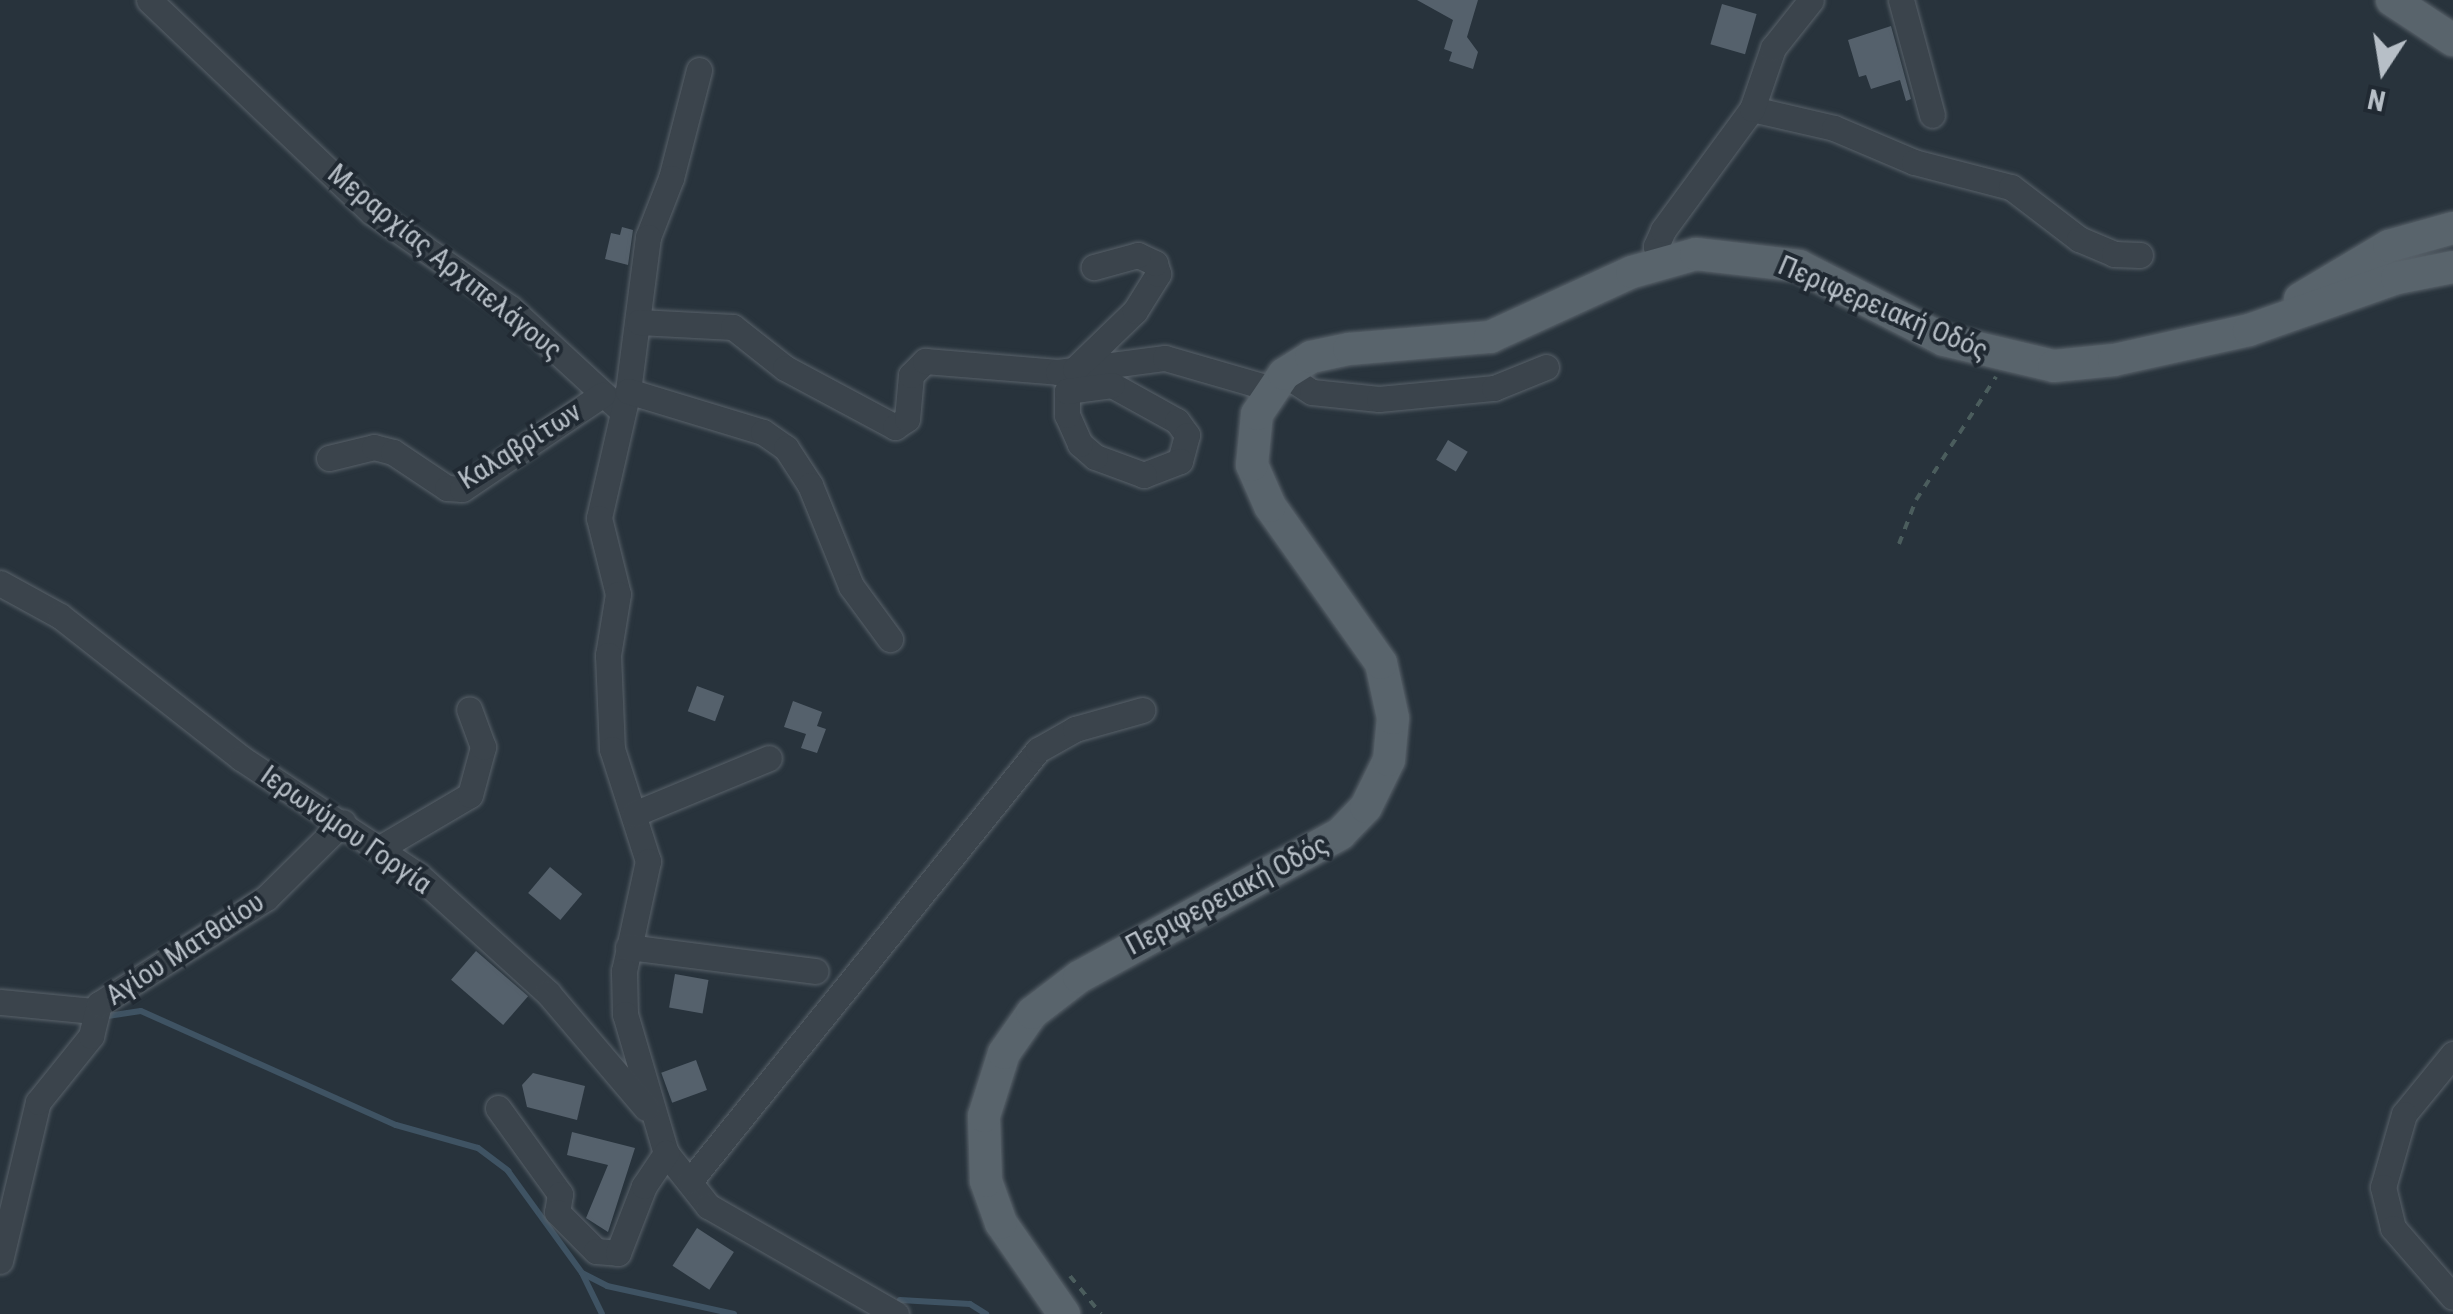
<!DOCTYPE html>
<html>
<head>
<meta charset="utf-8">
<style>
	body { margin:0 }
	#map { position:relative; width:2453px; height:1314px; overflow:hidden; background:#28333c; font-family:"Roboto Condensed",sans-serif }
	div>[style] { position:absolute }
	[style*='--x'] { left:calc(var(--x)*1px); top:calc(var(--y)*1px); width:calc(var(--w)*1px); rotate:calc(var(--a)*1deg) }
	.stream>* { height:6px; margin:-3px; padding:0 3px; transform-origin:3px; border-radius:3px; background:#3f5363 }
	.building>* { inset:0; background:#55616c; transform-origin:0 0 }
	.path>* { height:4px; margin-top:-2px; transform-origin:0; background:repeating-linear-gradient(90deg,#4b5d5d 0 8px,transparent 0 16px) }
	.roads { filter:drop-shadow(0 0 2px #59626a) drop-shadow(0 0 2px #59626a) }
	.minor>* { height:25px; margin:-12.5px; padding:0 12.5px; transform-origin:12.5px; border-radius:12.5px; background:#3b444c }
	.major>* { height:32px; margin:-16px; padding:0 16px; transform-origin:16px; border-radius:16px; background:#59646c }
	span { translate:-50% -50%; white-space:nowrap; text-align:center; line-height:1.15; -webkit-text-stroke:8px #202932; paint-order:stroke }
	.street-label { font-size:28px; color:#b7bfc7 }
	.north { position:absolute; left:2333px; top:20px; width:100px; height:100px; -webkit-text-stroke:8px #202932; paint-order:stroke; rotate:192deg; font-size:28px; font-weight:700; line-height:40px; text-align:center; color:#b7bfc7 }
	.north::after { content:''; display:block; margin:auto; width:35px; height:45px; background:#b7bfc7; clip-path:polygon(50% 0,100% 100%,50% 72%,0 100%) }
</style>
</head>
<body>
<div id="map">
	<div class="stream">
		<i style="--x:101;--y:1017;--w:40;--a:-8.5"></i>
		<i style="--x:141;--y:1011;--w:279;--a:24.1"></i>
		<i style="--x:396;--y:1125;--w:85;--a:15.7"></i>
		<i style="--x:478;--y:1148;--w:38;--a:37"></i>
		<i style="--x:508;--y:1171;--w:126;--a:54"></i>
		<i style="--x:582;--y:1273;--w:28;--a:27"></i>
		<i style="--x:607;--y:1286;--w:130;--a:12.4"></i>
		<i style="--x:583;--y:1275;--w:43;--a:64"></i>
		<i style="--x:900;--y:1300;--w:70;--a:3.3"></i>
		<i style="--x:970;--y:1304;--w:19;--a:32"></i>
	</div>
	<div class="building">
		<i style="clip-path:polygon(1417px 0,1478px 0,1467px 37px,1478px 52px,1473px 69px,1449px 61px,1452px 52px,1444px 49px,1453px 20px)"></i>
		<i style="left:1722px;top:4px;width:36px;height:42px;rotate:16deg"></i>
		<i style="clip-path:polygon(1891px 26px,1911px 99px,1906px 101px,1900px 80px,1871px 89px,1866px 75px,1859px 77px,1848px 40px)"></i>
		<i style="clip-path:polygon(622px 227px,633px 230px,628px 265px,605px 259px,611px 233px,620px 235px)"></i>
		<i style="left:1448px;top:440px;width:23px;height:23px;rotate:31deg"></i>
		<i style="left:697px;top:686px;width:29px;height:27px;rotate:20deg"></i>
		<i style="clip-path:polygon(793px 701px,822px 712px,817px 726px,826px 729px,817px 753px,801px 748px,806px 734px,784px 727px)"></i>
		<i style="left:550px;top:867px;width:42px;height:34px;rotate:40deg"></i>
		<i style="left:476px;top:951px;width:69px;height:38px;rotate:41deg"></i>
		<i style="left:675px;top:974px;width:34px;height:34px;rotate:10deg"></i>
		<i style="left:696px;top:1060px;width:32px;height:37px;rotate:70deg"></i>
		<i style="clip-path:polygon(533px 1073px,585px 1086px,577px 1120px,527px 1107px,522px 1085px)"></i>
		<i style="clip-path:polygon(572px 1132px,635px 1148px,608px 1232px,586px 1218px,608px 1165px,567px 1155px)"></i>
		<i style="left:697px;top:1228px;width:44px;height:45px;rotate:33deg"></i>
	</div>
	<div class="path">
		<i style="--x:1899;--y:544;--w:47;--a:-68.9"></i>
		<i style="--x:1916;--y:500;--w:147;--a:-57"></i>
		<i style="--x:1070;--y:1276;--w:49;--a:50.8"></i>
	</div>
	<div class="roads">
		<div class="minor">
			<i style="--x:149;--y:0;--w:308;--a:43.6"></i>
			<i style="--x:372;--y:212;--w:168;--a:34.8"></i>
			<i style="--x:510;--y:308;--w:152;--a:42.6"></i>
			<i style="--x:1901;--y:0;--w:119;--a:74.9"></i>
			<i style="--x:699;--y:70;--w:112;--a:104.5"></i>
			<i style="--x:671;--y:178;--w:63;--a:111.3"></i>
			<i style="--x:648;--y:237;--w:155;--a:97.4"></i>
			<i style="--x:628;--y:391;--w:130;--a:102.9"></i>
			<i style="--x:599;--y:518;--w:78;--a:76"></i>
			<i style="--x:618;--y:594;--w:62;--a:99.3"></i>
			<i style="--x:608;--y:655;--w:94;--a:87.6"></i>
			<i style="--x:612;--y:749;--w:118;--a:72.2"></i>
			<i style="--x:648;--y:861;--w:113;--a:102.3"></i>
			<i style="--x:624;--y:971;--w:43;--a:88.7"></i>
			<i style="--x:625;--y:1014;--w:145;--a:73.6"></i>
			<i style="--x:666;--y:1153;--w:68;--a:51.6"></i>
			<i style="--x:708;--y:1206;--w:217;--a:29.9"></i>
			<i style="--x:1752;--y:109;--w:84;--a:13"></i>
			<i style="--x:1834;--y:128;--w:87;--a:23"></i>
			<i style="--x:1914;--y:162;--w:100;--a:14.5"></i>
			<i style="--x:2011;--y:187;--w:86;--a:37.4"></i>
			<i style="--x:2079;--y:239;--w:38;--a:23"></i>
			<i style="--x:2114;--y:254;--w:26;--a:2"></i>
			<i style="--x:1659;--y:263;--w:17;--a:-100"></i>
			<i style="--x:1656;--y:246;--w:17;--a:-66"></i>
			<i style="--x:1663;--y:230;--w:150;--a:-53.7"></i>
			<i style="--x:1752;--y:109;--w:65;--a:-71"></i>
			<i style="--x:1773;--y:48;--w:61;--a:-51.6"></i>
			<i style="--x:639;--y:322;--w:94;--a:3"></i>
			<i style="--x:733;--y:327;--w:66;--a:38.3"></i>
			<i style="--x:785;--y:368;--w:125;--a:28.2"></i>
			<i style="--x:895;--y:427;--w:14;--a:-34"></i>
			<i style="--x:907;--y:419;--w:44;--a:-84.8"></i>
			<i style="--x:911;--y:375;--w:20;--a:-45"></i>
			<i style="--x:925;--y:361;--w:133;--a:4.7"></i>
			<i style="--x:1058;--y:372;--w:108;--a:-7.5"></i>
			<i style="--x:1165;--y:358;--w:108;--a:16.1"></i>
			<i style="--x:1075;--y:369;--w:83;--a:-44"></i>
			<i style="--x:1135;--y:311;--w:44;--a:-58.1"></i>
			<i style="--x:1158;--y:274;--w:11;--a:-105"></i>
			<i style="--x:1155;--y:263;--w:19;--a:-155"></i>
			<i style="--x:1138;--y:255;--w:46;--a:164.7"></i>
			<i style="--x:1284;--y:374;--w:33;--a:33"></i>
			<i style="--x:1312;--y:392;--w:67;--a:6"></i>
			<i style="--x:1379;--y:399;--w:116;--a:-5.5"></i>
			<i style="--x:1494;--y:388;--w:56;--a:-22"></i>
			<i style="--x:1112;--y:385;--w:74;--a:29"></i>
			<i style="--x:1177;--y:421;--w:17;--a:54"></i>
			<i style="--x:1187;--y:435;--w:27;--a:105"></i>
			<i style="--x:1180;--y:461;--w:39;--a:159"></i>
			<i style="--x:1144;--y:475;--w:52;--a:-159.8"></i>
			<i style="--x:1095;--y:457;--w:20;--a:-139"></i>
			<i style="--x:1080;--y:444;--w:32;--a:-114"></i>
			<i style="--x:1067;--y:415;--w:24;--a:-90"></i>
			<i style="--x:1067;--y:391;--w:45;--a:-7.6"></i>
			<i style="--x:628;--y:391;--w:141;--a:16.9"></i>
			<i style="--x:763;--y:432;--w:28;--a:35"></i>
			<i style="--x:786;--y:448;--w:44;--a:57"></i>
			<i style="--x:810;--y:485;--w:109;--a:67.9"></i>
			<i style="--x:851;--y:586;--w:66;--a:53.7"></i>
			<i style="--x:329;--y:458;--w:46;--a:-13.7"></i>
			<i style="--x:374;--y:447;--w:20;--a:15"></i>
			<i style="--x:393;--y:452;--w:65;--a:33.7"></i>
			<i style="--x:447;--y:488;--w:15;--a:4"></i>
			<i style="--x:462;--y:489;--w:169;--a:-33.9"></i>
			<i style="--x:0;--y:583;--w:68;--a:28.8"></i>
			<i style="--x:60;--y:616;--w:230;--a:38.1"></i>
			<i style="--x:241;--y:758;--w:212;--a:33.5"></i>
			<i style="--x:418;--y:875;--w:176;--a:42.2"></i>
			<i style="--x:548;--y:993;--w:151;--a:49.6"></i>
			<i style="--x:634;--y:814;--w:146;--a:-22.5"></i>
			<i style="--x:380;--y:848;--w:104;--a:-30.5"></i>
			<i style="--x:470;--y:795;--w:50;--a:-74.8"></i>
			<i style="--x:483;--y:747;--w:40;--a:-110.2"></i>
			<i style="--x:628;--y:947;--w:189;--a:7.3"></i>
			<i style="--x:0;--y:1002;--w:94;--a:5.5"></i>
			<i style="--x:2453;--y:1054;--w:77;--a:129.2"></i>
			<i style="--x:2404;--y:1114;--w:76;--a:106"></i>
			<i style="--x:2383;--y:1187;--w:42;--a:76.3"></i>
			<i style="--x:2393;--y:1228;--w:91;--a:49"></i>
			<i style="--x:498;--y:1108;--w:106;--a:54.2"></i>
			<i style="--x:560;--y:1194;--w:18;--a:99"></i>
			<i style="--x:557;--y:1212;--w:55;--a:45"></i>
			<i style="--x:596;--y:1251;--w:22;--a:5"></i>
			<i style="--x:618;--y:1253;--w:72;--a:-68.8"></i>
			<i style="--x:644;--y:1186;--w:40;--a:-56"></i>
			<i style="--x:690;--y:1181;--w:554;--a:-51.08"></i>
			<i style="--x:1038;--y:750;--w:43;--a:-29.6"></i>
			<i style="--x:1075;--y:729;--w:70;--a:-15.8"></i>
			<i style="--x:0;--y:1261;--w:163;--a:-76.6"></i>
			<i style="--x:38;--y:1102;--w:85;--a:-51.2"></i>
			<i style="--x:91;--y:1036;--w:33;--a:-76"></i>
			<i style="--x:99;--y:1004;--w:198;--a:-32.4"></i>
			<i style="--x:266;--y:898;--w:108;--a:-44.6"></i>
		</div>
		<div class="major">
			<i style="--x:2392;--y:0;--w:73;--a:33.3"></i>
			<i style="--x:2300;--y:299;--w:104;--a:-30.8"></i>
			<i style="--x:2389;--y:246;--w:66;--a:-15.7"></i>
			<i style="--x:1064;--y:1314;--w:111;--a:-124.7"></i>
			<i style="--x:1001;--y:1223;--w:45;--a:-109.7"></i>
			<i style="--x:986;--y:1181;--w:65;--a:-91.8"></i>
			<i style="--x:984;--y:1116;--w:66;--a:-72.4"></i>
			<i style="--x:1004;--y:1053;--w:49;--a:-55"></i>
			<i style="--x:1032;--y:1013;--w:59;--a:-37.5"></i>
			<i style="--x:1079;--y:977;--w:298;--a:-28.7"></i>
			<i style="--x:1340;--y:834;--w:37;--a:-46"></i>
			<i style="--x:1366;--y:807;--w:52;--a:-63.9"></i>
			<i style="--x:1389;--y:760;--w:42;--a:-84.6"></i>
			<i style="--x:1393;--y:718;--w:56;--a:-102.3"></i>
			<i style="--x:1381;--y:663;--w:192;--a:-125.3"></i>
			<i style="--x:1270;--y:506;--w:45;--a:-113.7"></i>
			<i style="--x:1252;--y:465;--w:51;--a:-84.4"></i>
			<i style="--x:1257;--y:414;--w:48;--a:-56"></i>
			<i style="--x:1284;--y:374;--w:32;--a:-32"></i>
			<i style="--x:1311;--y:357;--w:39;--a:-12"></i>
			<i style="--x:1349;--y:349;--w:142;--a:-4.9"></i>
			<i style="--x:1490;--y:337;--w:156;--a:-24.6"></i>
			<i style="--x:1632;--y:272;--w:66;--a:-15.7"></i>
			<i style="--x:1696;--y:254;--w:104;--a:6.6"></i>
			<i style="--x:1799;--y:266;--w:163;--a:27"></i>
			<i style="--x:1944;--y:340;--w:113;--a:13.3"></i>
			<i style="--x:2054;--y:366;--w:60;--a:-5.7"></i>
			<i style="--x:2114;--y:360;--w:138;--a:-12.5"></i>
			<i style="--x:2249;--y:330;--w:157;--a:-19.4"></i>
			<i style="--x:2397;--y:278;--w:57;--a:-11.1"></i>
		</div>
	</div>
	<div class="street-label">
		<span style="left:445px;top:262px;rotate:39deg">Μεραρχίας Αρχιπελάγους</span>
		<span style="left:1883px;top:308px;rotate:23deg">Περιφερειακή Οδός</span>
		<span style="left:520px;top:446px;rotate:-32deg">Καλαβρίτων</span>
		<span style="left:346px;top:830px;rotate:35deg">Ιερωνύμου Γοργία</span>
		<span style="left:1227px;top:895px;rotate:-28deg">Περιφερειακή Οδός</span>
		<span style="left:185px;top:949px;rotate:-33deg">Αγίου Ματθαίου</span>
	</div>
	<div class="north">N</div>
</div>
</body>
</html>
